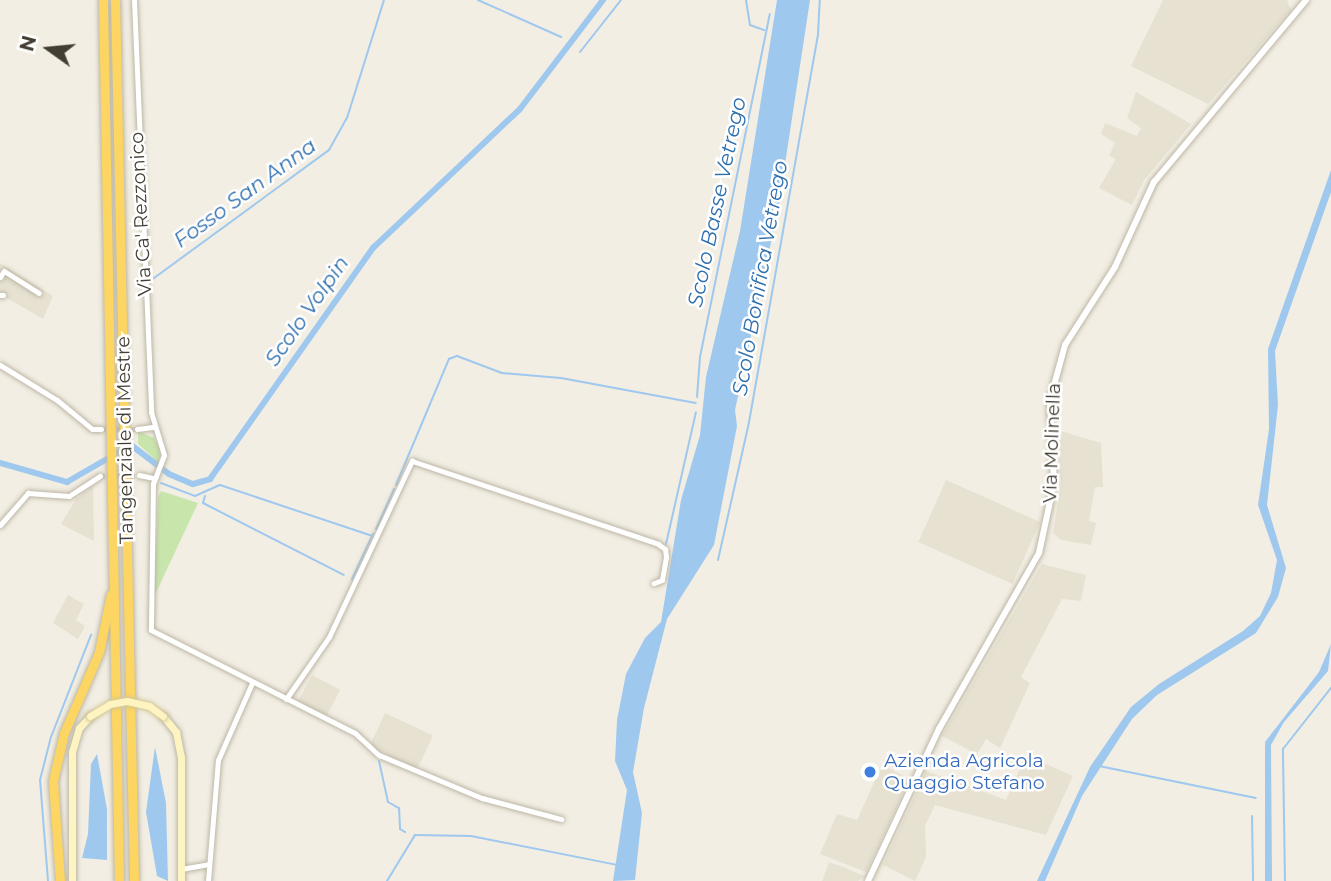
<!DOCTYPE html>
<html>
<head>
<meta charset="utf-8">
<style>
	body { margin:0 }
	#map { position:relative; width:1331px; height:881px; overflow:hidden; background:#f2eee3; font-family:Montserrat,sans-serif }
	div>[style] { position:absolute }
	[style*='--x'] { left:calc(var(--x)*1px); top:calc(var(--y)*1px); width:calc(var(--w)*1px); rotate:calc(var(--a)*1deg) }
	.residential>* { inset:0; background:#e6e1d1; transform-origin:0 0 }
	.green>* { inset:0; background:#c8e6ac }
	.water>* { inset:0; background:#9fc8ef }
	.stream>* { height:2px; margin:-1px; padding:0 1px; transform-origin:1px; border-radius:1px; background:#9fc8ef }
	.canal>* { height:6px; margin:-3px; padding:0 3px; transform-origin:3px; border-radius:3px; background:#9fc8ef }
	.minor-tunnel>* { height:5px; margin-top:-2.5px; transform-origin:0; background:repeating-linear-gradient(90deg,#cfcbc0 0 5px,transparent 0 7.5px) }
	.roads { filter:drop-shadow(0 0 2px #bdb7a6) drop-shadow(0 0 2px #bdb7a6) }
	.minor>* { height:5px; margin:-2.5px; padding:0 2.5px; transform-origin:2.5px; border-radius:2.5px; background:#fff }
	.tertiary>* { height:6px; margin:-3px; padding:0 3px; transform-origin:3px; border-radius:3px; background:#fff }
	.secondary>* { height:7px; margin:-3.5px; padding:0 3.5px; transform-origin:3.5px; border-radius:3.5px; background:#fef4c1 }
	.motorway>* { height:9px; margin:-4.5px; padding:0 4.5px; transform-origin:4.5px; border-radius:4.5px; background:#fdd563 }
	.bridges { filter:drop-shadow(0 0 2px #d2c693) drop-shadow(0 0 2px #d2c693) }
	.secondary-bridge>* { height:7px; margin:-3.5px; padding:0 3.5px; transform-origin:3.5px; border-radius:3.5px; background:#fef4c1 }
	.dots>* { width:19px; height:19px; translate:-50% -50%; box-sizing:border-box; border:4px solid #fff; border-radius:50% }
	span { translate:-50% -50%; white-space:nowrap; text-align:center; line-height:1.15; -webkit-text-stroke:5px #fff; paint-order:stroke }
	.street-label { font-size:19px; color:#433e34 }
	.shop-label { font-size:19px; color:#366cbe }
	.left { translate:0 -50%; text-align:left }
	.water-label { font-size:21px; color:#2e6fae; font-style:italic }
	.north { position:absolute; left:14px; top:14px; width:70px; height:70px; -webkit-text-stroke:5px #fff; paint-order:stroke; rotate:285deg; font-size:19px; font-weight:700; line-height:28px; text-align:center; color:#433e34 }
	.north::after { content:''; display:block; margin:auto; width:24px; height:32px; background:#433e34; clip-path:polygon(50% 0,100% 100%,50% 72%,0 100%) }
</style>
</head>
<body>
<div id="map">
	<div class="residential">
		<i style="clip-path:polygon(1163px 0,1287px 0,1291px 10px,1208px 104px,1131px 66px)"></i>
		<i style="clip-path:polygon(1136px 92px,1191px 124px,1144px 180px,1132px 205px,1099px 188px,1116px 159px,1109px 156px,1115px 143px,1101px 134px,1105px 123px,1137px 136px,1141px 128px,1127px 118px)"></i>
		<i style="clip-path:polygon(0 263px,53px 296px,43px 319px,0 294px)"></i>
		<i style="clip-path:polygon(1057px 430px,1101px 443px,1103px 487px,1095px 487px,1089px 521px,1096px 523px,1091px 545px,1061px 540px,1053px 533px,1061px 483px)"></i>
		<i style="left:946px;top:480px;width:103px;height:68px;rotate:24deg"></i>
		<i style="clip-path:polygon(93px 486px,94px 541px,61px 524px,76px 499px)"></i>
		<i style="clip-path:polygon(1042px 564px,1086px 575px,1081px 601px,1062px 599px,1021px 677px,1030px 683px,1000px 748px,986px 739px,977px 754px,942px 736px)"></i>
		<i style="clip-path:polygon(68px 595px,84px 604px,76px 620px,85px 626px,78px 639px,53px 623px)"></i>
		<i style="left:312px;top:675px;width:32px;height:32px;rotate:28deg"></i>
		<i style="left:385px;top:713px;width:53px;height:37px;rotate:25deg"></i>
		<i style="clip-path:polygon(1026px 755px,1073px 776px,1046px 835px,935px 805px,925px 826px,926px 857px,915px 881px,883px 865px,926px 771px,1006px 800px)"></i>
		<i style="clip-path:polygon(882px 765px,910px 779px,866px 872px,820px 854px,837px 814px,857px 820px)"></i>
		<i style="clip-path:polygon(829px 862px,848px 869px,864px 876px,858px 881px,822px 881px)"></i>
	</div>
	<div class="green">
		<i style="clip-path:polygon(138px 431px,154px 438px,161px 450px,159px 463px,138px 444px)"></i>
		<i style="clip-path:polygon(161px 491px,198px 503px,154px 597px,158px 498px)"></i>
	</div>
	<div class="water">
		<i style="clip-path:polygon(777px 0,810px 0,778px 210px,735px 410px,737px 426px,714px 545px,667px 619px,644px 708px,633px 772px,642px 813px,635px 880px,613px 881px,627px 790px,615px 761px,617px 720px,626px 674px,645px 638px,661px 622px,681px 500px,700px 435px,706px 377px,740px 231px)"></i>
		<i style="clip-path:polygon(1331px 170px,1331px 192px,1275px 351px,1278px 405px,1267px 505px,1286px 568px,1278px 597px,1256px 633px,1157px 695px,1132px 719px,1082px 796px,1045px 881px,1037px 881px,1090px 767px,1131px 707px,1159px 684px,1243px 631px,1260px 616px,1271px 593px,1277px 560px,1258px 505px,1269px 429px,1268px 349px)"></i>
		<i style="clip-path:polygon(1331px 644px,1328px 671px,1284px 722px,1271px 745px,1272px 881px,1265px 881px,1265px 742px,1319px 672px)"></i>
		<i style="clip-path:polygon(155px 747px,166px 803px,168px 881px,157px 876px,146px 812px)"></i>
		<i style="clip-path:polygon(97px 754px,107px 809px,107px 860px,82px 858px,88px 834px,91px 764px)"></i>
	</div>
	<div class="stream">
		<i style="--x:478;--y:0;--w:91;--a:24"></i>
		<i style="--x:746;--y:0;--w:25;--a:81"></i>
		<i style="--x:750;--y:25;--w:15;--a:20"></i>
		<i style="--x:580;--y:52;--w:66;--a:-51.7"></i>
		<i style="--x:150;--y:281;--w:222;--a:-36.2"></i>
		<i style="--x:329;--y:150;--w:37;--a:-61"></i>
		<i style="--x:347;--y:118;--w:124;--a:-72.6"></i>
		<i style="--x:697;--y:397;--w:40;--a:-85.7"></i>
		<i style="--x:700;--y:357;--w:350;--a:-78.5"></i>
		<i style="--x:161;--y:483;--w:36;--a:21"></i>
		<i style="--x:195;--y:496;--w:27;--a:-24"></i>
		<i style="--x:220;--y:485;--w:160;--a:18.5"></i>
		<i style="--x:396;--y:485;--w:137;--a:-67.2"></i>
		<i style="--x:449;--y:359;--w:9;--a:-21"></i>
		<i style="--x:457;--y:356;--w:48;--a:20.7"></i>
		<i style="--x:502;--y:373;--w:59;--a:4.8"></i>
		<i style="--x:561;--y:378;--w:137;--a:10.5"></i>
		<i style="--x:205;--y:496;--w:7;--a:106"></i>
		<i style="--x:203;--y:503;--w:158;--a:27.1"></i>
		<i style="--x:376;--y:529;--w:44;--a:-65.8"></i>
		<i style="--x:666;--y:544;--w:135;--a:-77.2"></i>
		<i style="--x:718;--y:560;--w:141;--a:-77.3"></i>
		<i style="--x:749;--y:422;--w:394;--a:-79.9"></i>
		<i style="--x:818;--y:34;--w:34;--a:-87"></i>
		<i style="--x:352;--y:579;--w:50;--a:-65"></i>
		<i style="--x:379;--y:761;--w:42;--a:77.6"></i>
		<i style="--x:388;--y:802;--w:13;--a:29"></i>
		<i style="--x:399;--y:808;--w:21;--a:87"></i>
		<i style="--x:400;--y:829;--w:6;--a:31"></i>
		<i style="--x:1099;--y:766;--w:160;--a:11.5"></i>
		<i style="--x:1252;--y:816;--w:65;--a:89.1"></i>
		<i style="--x:48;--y:881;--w:101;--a:-94.5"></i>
		<i style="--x:40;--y:780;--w:44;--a:-75.7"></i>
		<i style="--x:51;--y:737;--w:110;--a:-68.6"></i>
		<i style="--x:387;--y:881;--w:54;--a:-58.7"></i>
		<i style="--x:415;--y:835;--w:56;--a:1"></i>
		<i style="--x:471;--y:836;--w:150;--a:11.2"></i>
		<i style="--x:1285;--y:881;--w:132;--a:-90.9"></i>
		<i style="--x:1283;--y:749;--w:78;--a:-51.8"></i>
	</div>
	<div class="canal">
		<i style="--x:0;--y:463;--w:70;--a:15.8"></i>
		<i style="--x:67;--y:482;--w:74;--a:-30"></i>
		<i style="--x:131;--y:445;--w:48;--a:37.3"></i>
		<i style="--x:169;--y:474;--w:26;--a:23"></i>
		<i style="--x:193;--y:484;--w:18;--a:-16"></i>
		<i style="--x:210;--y:479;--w:283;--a:-54.8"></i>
		<i style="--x:373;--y:248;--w:202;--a:-43.4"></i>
		<i style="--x:520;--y:109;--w:137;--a:-52.7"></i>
	</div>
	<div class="minor-tunnel">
		<i style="--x:101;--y:429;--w:36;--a:0"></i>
		<i style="--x:100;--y:476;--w:39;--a:-1"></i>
	</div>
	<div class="roads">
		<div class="minor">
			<i style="--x:134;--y:0;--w:412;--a:87.6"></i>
			<i style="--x:151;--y:412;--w:45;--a:73.2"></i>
			<i style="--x:164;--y:455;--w:30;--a:111"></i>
			<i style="--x:153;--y:483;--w:147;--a:90.8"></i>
			<i style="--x:151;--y:630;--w:229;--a:26.8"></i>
			<i style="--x:355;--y:733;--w:33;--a:43"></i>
			<i style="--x:379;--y:755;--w:112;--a:22.7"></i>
			<i style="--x:482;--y:798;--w:82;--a:14.9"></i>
			<i style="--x:0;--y:277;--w:7;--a:-56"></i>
			<i style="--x:4;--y:271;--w:41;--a:32.2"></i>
			<i style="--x:0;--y:295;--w:3;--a:0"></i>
			<i style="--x:0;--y:365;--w:67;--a:31.6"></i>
			<i style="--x:57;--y:400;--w:45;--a:39.6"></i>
			<i style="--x:92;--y:429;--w:9;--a:0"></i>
			<i style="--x:137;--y:429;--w:16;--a:-7"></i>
			<i style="--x:139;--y:475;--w:14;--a:12"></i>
			<i style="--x:0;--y:525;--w:43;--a:-48.8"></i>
			<i style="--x:28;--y:493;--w:41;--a:4.2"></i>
			<i style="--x:69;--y:496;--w:37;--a:-33"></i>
			<i style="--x:286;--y:699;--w:75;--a:-55.3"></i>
			<i style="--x:329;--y:637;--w:195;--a:-64.8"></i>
			<i style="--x:412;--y:461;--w:260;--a:18.6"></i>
			<i style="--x:658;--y:544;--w:9;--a:36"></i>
			<i style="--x:665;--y:549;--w:8;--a:83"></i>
			<i style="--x:666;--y:557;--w:23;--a:100"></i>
			<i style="--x:662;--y:580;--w:9;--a:159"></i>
			<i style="--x:181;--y:869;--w:28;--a:-10"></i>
			<i style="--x:208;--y:881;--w:121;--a:-85.3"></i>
			<i style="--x:218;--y:760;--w:84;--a:-66.2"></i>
		</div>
		<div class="tertiary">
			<i style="--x:868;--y:881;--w:168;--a:-65"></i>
			<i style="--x:939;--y:729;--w:202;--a:-60.4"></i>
			<i style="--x:1039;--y:553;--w:72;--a:-77.9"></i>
			<i style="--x:1054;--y:483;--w:83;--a:-92.8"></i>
			<i style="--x:1050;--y:400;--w:57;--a:-74.7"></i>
			<i style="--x:1065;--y:345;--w:93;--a:-57.3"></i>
			<i style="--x:1115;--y:267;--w:94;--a:-65.4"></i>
			<i style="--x:1154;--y:182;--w:237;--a:-50.1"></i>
		</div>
		<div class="secondary">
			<i style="--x:163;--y:716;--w:21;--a:51"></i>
			<i style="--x:176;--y:732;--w:25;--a:79"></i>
			<i style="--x:181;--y:757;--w:124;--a:90"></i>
			<i style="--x:72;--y:881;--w:129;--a:-90"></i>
			<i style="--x:72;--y:752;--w:25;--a:-74"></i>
			<i style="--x:79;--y:728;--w:16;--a:-47"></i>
		</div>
		<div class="motorway">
			<i style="--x:103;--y:0;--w:881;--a:88.96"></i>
			<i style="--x:115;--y:0;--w:881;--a:88.76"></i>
			<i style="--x:60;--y:881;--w:100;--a:-94"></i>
			<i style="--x:53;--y:781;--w:49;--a:-77.1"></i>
			<i style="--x:64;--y:733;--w:88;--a:-66.6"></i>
			<i style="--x:99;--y:652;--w:59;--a:-78.3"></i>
		</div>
	</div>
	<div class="bridges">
		<div class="secondary-bridge">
			<i style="--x:90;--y:716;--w:23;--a:-31"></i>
			<i style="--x:110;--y:704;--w:17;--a:-10"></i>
			<i style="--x:127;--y:701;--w:23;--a:13"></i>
			<i style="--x:149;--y:706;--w:17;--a:36"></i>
		</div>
	</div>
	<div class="dots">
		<i style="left:870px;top:772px;background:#3f7fe0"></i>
	</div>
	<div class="street-label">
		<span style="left:141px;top:214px;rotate:-93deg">Via Ca' Rezzonico</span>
		<span style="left:125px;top:440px;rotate:-91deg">Tangenziale di Mestre</span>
		<span style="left:1052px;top:443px;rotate:-88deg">Via Molinella</span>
	</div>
	<div class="shop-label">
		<span class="left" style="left:884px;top:772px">Azienda Agricola<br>Quaggio Stefano</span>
	</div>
	<div class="water-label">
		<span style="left:245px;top:193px;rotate:-36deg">Fosso San Anna</span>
		<span style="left:717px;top:202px;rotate:-78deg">Scolo Basse Vetrego</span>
		<span style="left:760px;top:278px;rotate:-80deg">Scolo Bonifica Vetrego</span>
		<span style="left:307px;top:311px;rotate:-55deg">Scolo Volpin</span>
	</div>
	<div class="north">N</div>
</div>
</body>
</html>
